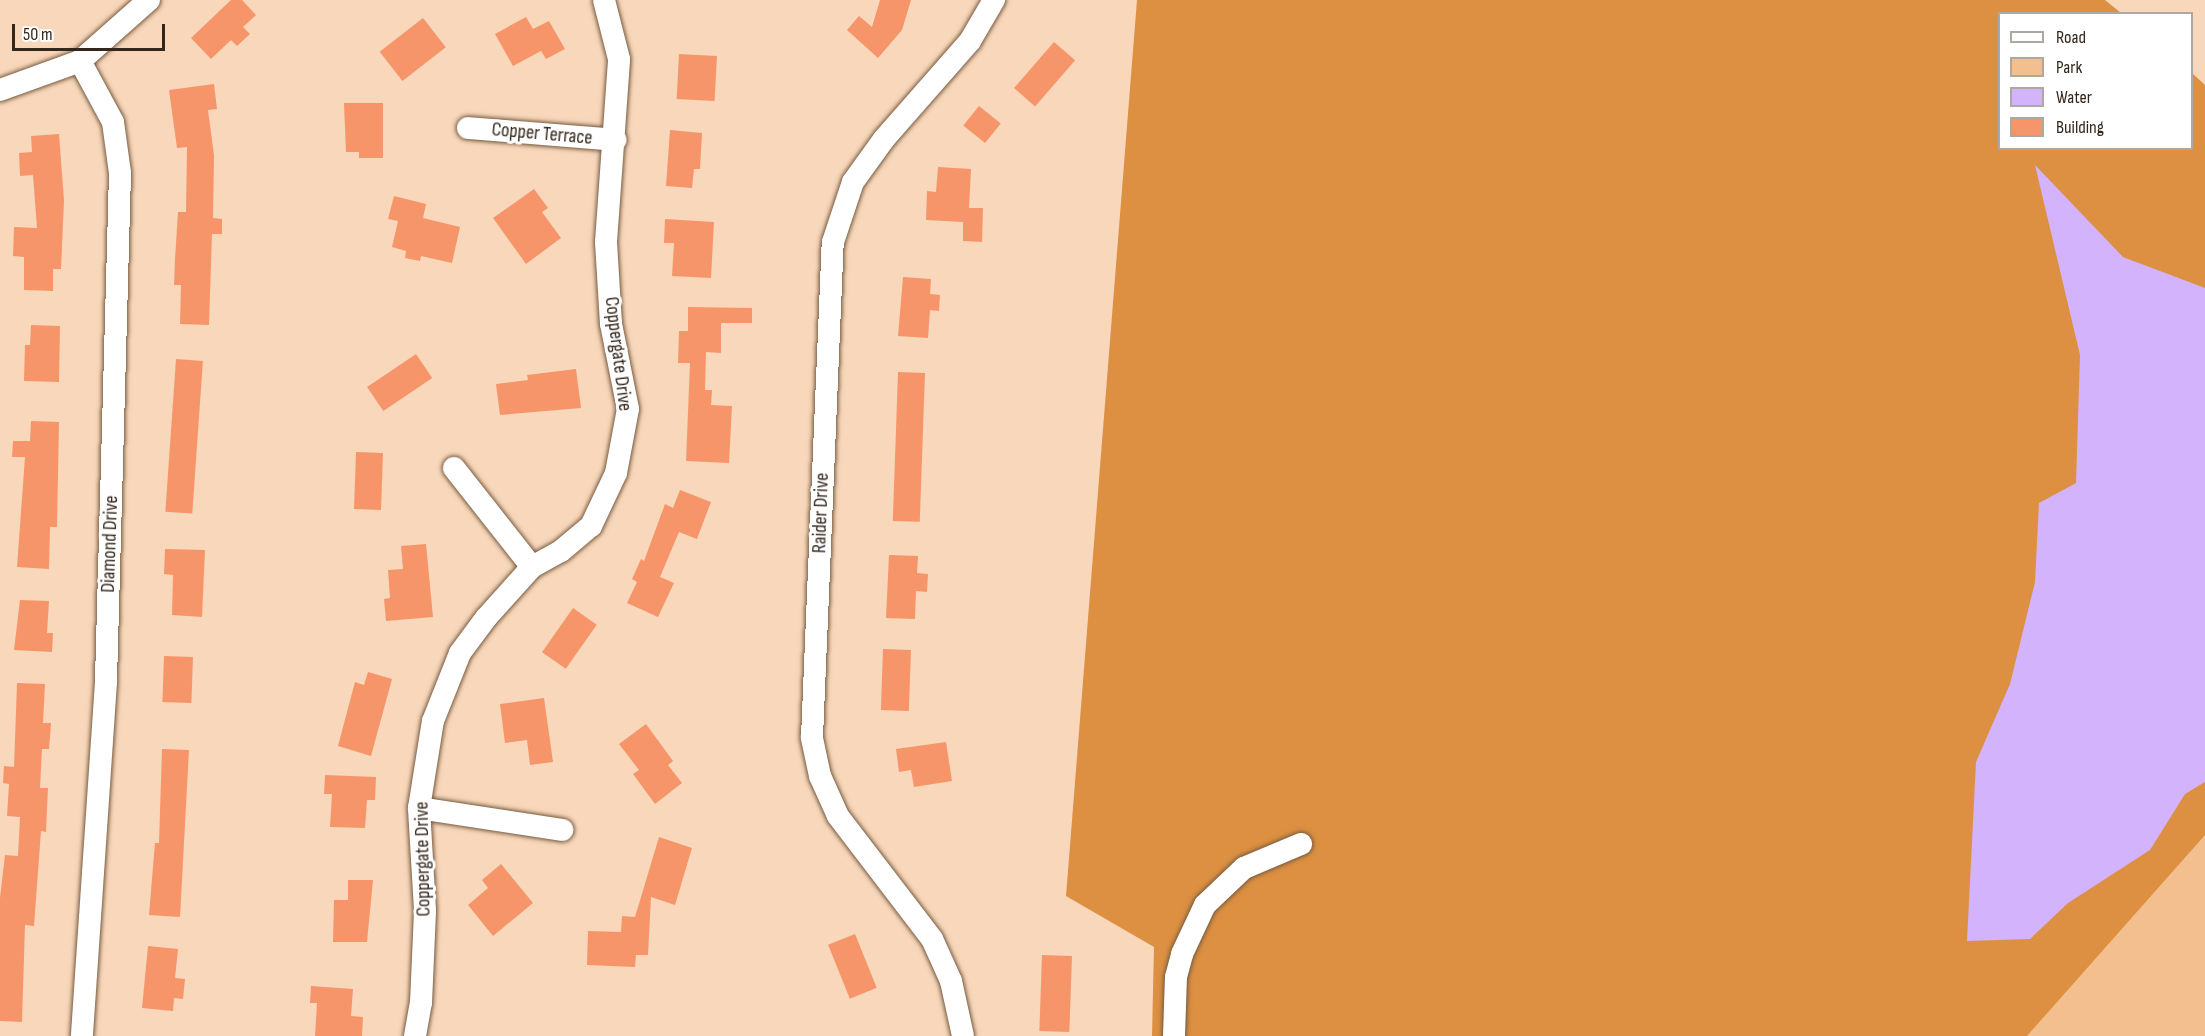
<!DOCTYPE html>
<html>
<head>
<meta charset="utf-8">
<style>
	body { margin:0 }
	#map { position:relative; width:2205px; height:1036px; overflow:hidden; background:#f8d7ba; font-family:"Sofia Sans Condensed",sans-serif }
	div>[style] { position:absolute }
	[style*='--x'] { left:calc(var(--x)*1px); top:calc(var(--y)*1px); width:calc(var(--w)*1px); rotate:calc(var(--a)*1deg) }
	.green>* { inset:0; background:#f4bf8e }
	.forest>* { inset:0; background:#dd9041 }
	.water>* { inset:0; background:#d2b3fc }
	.building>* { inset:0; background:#f7956a; transform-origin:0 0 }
	.roads { filter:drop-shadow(0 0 2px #775b41) drop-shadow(0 0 2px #775b41) }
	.minor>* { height:22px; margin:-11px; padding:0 11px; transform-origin:11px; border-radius:11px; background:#fff }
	span { translate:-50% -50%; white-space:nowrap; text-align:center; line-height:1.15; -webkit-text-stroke:6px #fff; paint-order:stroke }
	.street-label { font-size:20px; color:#33261b }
	.legend { position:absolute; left:1998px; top:12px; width:195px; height:138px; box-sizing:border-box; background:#fff; border:2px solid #ada8a4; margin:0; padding:8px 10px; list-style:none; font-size:18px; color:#33261b }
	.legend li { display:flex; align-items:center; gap:12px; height:30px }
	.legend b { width:30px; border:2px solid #ada8a4 }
	.scale { position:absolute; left:12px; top:24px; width:153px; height:27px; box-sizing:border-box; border:3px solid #33261b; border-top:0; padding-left:8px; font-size:18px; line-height:21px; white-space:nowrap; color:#33261b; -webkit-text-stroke:4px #fff; paint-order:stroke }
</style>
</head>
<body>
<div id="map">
	<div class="green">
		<i style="clip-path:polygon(2205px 564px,2205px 1036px,1881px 1036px)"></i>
	</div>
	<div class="forest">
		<i style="clip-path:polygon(1137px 0,2105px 0,2121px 13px,2000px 14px,2000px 148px,2192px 148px,2192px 73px,2205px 85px,2205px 835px,2027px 1036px,1152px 1036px,1154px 947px,1066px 896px)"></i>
	</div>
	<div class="water">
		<i style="clip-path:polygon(2035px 165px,2123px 257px,2205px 288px,2205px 782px,2185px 794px,2150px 850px,2068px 903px,2030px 939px,1967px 941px,1976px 762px,2010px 684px,2035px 582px,2039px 503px,2076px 483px,2080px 355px)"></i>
	</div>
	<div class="building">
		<i style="clip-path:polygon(231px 0,242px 0,256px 15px,243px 27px,250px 34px,237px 46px,231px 40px,211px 59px,191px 38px)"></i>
		<i style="clip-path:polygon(880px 0,911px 0,902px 30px,878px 58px,847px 30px,859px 16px,872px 27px)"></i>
		<i style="clip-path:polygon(526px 17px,533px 29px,549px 21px,565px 49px,546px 59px,541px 51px,513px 66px,495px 34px)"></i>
		<i style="left:423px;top:18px;width:37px;height:55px;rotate:52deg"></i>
		<i style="left:1054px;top:42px;width:28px;height:61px;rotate:41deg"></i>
		<i style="left:679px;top:54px;width:38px;height:45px;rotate:3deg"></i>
		<i style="clip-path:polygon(214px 84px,217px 109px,208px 110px,214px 155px,213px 218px,222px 219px,222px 234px,212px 234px,209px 325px,180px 324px,181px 285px,174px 285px,175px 259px,178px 212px,186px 212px,187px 147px,177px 148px,169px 90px)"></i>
		<i style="clip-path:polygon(344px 103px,383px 103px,383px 158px,359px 158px,359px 152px,346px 152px)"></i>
		<i style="left:979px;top:106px;width:28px;height:25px;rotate:39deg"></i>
		<i style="clip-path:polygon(670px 130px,702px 133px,700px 169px,694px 169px,692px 188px,666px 186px)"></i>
		<i style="clip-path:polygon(59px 134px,64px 200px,61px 269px,53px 269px,53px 291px,24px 290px,24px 257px,13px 256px,14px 227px,37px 228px,33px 175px,20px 176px,19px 153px,32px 152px,31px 136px)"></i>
		<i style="clip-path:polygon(938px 167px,971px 169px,969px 208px,983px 208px,982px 242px,963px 241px,963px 222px,926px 220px,927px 191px,936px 192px)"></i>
		<i style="clip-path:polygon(534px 189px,548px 208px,542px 212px,561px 238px,526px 264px,493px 218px)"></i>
		<i style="clip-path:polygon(394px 196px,426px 204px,423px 218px,460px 227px,452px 263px,421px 256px,420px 261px,405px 258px,406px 251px,392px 247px,398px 221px,388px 219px)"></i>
		<i style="clip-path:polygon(665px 219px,714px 222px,711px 278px,672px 276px,674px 243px,664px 243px)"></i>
		<i style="clip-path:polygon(903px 277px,931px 279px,930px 294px,940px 295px,939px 311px,930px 310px,928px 338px,898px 336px)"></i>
		<i style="clip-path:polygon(688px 307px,752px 308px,752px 323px,721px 323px,721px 353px,706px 352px,705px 390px,712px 390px,711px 405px,732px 406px,729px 463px,686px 461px,690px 363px,678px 363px,679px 331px,688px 331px)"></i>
		<i style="clip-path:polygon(31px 325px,60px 326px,59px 382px,24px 381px,25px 345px,30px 345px)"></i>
		<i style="left:416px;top:354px;width:29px;height:59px;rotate:56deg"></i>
		<i style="left:176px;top:359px;width:27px;height:153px;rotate:4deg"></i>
		<i style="clip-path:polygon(576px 369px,581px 408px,500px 415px,496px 384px,528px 380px,527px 375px)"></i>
		<i style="left:898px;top:372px;width:27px;height:149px;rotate:2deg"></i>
		<i style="clip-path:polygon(31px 421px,59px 422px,57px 527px,50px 527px,49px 569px,17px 567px,25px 457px,12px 457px,13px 441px,30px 441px)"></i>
		<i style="left:356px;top:452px;width:27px;height:57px;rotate:2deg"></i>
		<i style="clip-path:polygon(680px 490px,711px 502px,697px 539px,679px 532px,660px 577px,674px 583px,658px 617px,627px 603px,637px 582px,632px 579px,641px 559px,644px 561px,665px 504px,673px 508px)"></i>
		<i style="clip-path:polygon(426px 544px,433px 617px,386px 621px,384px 599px,390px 598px,388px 570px,403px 569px,401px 546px)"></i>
		<i style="clip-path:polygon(165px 549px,205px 550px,202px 617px,172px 615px,173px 575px,164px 574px)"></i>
		<i style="clip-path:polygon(889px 555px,918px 556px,917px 573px,928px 574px,927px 592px,916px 591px,915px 619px,886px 618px)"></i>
		<i style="clip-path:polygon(20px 600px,49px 601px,47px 633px,53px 633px,52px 652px,14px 650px)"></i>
		<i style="left:573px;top:608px;width:29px;height:54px;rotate:35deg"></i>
		<i style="left:883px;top:649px;width:28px;height:61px;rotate:2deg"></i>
		<i style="left:164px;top:656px;width:29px;height:46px;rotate:2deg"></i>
		<i style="clip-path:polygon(368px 672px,392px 679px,371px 756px,338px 746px,355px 682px,364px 685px)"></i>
		<i style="clip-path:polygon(17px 683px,45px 684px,43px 723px,51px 723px,49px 749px,42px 749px,40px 788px,48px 788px,46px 832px,41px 831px,34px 926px,25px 925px,22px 1022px,0 1021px,0 898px,5px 855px,18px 856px,20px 817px,7px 816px,9px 784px,3px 783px,4px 766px,14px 767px)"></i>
		<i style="clip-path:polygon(544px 698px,553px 762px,530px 765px,527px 740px,505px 743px,500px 704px)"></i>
		<i style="clip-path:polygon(646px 724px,673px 761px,668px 765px,682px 783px,655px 804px,633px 774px,639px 770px,619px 744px)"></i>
		<i style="clip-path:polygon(946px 742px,952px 781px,914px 787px,911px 770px,899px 772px,896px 749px)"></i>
		<i style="clip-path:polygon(162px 749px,189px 750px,180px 917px,149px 915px,155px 843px,159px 843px)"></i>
		<i style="clip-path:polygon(325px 775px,376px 777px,375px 800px,367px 800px,365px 828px,330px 827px,332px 794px,324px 794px)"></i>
		<i style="clip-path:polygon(659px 837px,692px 848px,675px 905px,651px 897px,648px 955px,636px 955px,635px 967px,587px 965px,588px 931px,621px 932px,622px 916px,635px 917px)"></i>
		<i style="clip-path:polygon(501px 864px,533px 903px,493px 936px,468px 905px,488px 888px,482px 880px)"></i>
		<i style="clip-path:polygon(348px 880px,373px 880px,367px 942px,333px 942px,334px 900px,348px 900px)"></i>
		<i style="left:855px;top:934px;width:58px;height:29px;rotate:68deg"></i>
		<i style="clip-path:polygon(148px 946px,178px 949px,175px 978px,185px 979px,183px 999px,174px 998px,173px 1011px,142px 1008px)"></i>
		<i style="left:1042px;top:955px;width:30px;height:76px;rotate:2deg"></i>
		<i style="clip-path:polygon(311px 986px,353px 989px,351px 1016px,363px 1017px,362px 1036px,315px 1036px,317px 1003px,310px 1003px)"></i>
	</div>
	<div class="roads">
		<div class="minor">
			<i style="--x:80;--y:61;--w:69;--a:61.6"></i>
			<i style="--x:113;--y:122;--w:51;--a:82.2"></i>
			<i style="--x:120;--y:173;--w:509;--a:91.58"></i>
			<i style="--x:106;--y:682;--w:355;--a:93.9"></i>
			<i style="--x:0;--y:90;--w:85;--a:-19.9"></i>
			<i style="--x:80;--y:61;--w:92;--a:-41.5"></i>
			<i style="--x:468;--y:128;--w:148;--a:4.6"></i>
			<i style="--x:454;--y:468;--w:126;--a:51.8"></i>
			<i style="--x:419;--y:808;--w:145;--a:8.7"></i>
			<i style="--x:415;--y:1036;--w:34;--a:-80"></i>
			<i style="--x:421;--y:1003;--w:93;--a:-87.5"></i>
			<i style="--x:425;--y:910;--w:102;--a:-93.4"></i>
			<i style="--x:419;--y:808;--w:88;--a:-80.9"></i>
			<i style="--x:433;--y:721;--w:73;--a:-68.3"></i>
			<i style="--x:460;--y:653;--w:44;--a:-53.4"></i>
			<i style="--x:486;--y:618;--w:69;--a:-48"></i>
			<i style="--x:532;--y:567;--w:33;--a:-29"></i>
			<i style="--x:561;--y:551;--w:39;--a:-40"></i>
			<i style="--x:591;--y:526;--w:59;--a:-64.7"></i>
			<i style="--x:616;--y:473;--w:65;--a:-79.4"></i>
			<i style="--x:628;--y:409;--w:87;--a:-101.3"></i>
			<i style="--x:611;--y:324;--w:82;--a:-93.5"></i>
			<i style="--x:606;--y:242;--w:183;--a:-85.9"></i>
			<i style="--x:619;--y:59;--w:61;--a:-104.3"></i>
			<i style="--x:963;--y:1036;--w:56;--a:-102.3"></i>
			<i style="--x:951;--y:981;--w:46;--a:-114.3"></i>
			<i style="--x:932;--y:939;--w:155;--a:-127.4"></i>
			<i style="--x:838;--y:816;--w:44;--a:-114.2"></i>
			<i style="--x:820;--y:776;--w:40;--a:-102"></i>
			<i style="--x:812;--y:737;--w:495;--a:-87.6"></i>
			<i style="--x:833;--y:242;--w:63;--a:-71.6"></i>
			<i style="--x:853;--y:182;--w:53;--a:-54.2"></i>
			<i style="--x:884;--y:139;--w:130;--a:-48.7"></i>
			<i style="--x:970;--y:41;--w:48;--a:-59.7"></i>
			<i style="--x:1174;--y:1036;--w:59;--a:-88.1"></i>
			<i style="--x:1176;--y:977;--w:24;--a:-75"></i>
			<i style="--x:1182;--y:954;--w:54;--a:-64.9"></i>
			<i style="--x:1205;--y:905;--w:54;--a:-43.5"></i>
			<i style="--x:1244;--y:868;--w:62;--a:-22.8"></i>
		</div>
	</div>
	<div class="street-label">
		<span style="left:542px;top:134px;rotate:5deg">Copper Terrace</span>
		<span style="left:618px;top:354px;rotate:83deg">Coppergate Drive</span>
		<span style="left:821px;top:513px;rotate:-88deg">Raider Drive</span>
		<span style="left:110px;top:544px;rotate:-88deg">Diamond Drive</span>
		<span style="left:423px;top:859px;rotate:-91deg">Coppergate Drive</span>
	</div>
	<ul class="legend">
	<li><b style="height:8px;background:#fff"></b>Road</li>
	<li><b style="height:16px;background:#f4bf8e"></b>Park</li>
	<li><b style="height:16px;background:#d2b3fc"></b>Water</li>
	<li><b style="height:16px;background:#f7956a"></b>Building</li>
	</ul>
	<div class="scale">50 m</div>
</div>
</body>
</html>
